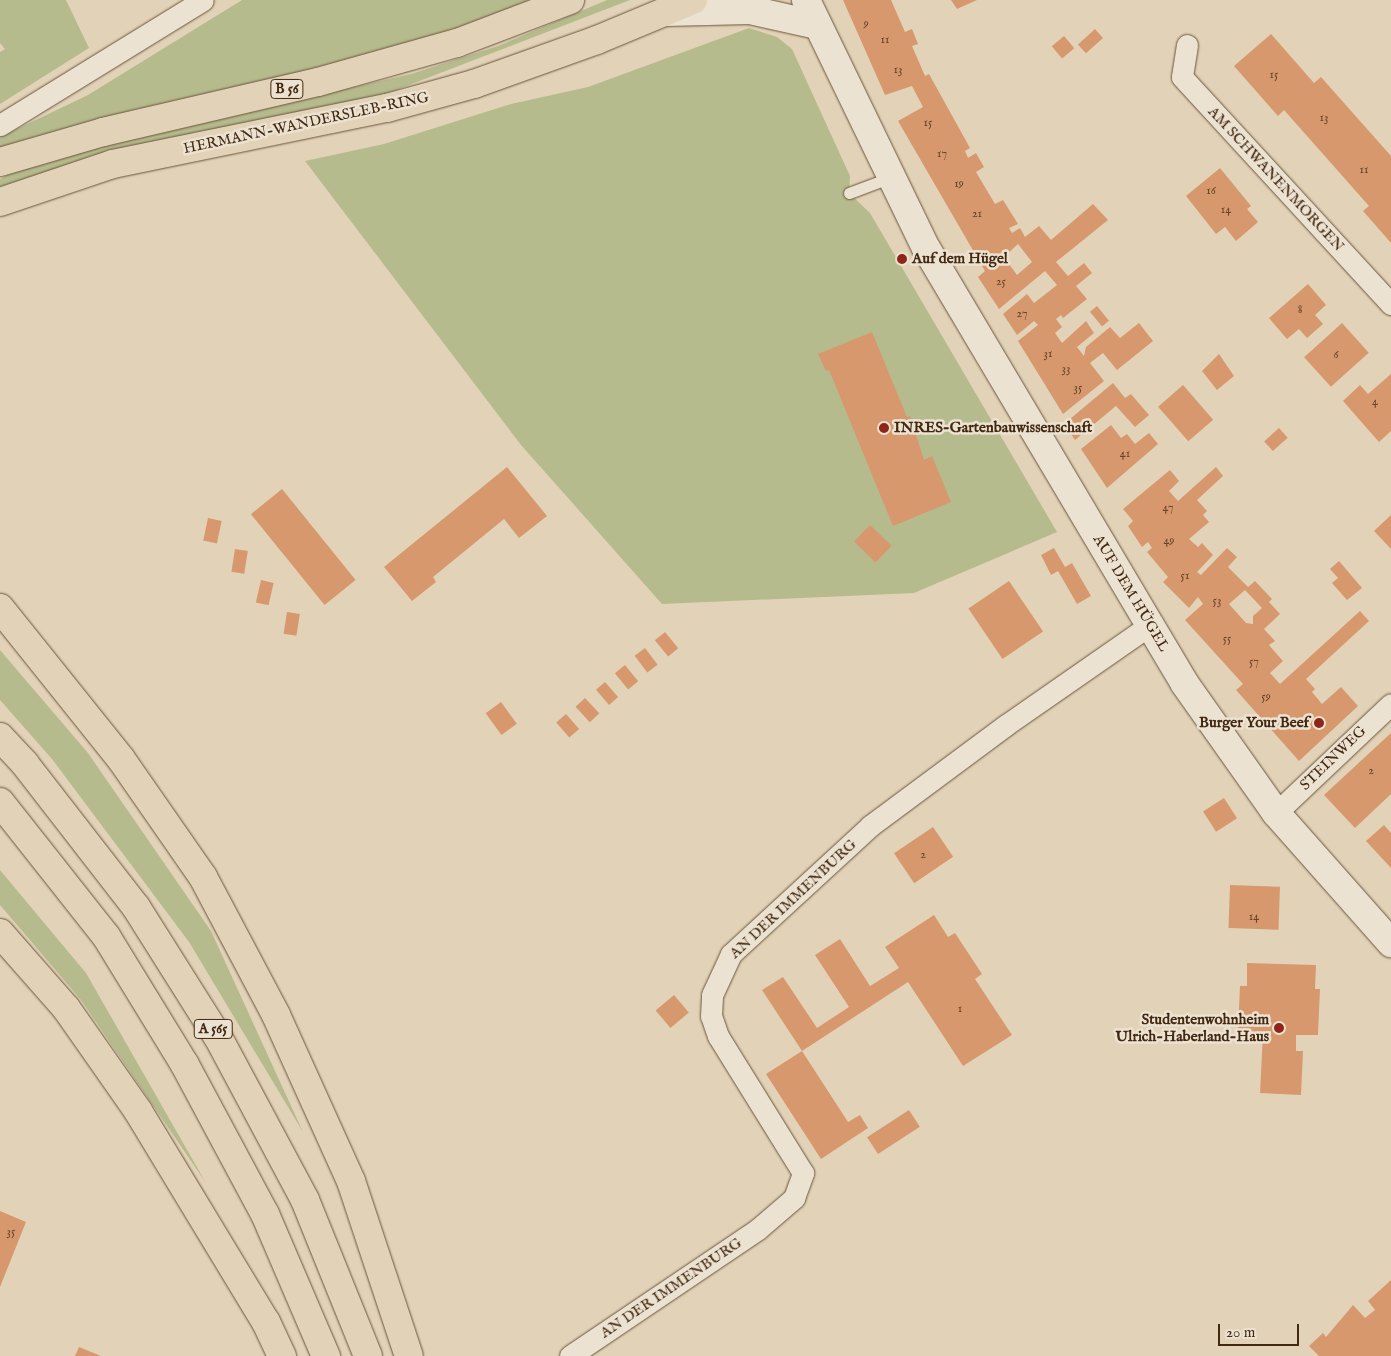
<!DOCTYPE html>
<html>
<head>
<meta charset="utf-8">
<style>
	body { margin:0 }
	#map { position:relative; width:1391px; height:1356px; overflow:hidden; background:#e2d3b8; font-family:"IM FELL English",serif }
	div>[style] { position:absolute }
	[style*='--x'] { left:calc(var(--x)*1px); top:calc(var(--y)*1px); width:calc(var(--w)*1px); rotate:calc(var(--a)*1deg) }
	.green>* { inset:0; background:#b6bb8d }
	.building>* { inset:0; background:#d7986e; transform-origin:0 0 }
	.roads { filter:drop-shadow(0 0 1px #6b543c) drop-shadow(0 0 1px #6b543c) }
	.lane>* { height:11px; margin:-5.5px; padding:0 5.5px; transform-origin:5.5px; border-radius:5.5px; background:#ece2d1 }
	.street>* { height:21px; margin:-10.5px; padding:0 10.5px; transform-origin:10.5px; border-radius:10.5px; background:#ece2d1 }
	.secondary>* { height:28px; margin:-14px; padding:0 14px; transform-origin:14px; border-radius:14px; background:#ece2d1 }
	.primary>* { height:28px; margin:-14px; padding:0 14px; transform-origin:14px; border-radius:14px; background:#e2d3b8 }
	.highway>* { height:28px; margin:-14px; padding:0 14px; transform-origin:14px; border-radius:14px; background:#e2d3b8 }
	.dots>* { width:14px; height:14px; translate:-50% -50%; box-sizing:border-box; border:2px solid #ece2d1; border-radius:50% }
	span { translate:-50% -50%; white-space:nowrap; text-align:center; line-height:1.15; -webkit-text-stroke:5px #ece2d1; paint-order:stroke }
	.number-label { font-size:12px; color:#684529 }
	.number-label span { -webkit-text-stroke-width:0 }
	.shield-label span { padding:1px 4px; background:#ece2d1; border:1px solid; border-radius:4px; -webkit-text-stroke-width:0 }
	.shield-label { font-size:14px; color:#432912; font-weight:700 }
	.street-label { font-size:15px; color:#432912 }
	.poi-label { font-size:15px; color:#432912; font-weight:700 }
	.left { translate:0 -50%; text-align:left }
	.right { translate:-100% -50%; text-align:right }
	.scale { position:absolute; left:1218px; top:1324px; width:81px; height:22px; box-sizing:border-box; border:2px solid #432912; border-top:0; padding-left:6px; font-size:15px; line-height:18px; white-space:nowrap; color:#432912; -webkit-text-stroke:4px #ece2d1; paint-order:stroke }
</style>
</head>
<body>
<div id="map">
	<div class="green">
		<i style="clip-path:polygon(0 0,66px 0,89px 48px,0 104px,0 52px,5px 49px,0 43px)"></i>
		<i style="clip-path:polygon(242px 0,531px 0,456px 35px,0 148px,0 137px,88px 95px)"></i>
		<i style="clip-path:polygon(607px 0,630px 0,383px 95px,91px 156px,0 189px,0 179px,17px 170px,121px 140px,411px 74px,498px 46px)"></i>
		<i style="clip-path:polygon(749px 28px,777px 37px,792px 49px,850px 176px,849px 193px,870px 213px,1057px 532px,914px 593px,662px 604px,521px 445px,305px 161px,384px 144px,511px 104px,588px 87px)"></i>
		<i style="clip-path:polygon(0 650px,88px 753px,211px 931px,303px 1132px,189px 942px,52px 759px,0 700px)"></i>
		<i style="clip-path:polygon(0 870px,86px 973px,206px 1183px,81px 1000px,0 905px)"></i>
	</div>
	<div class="building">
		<i style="clip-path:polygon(evenodd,843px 0,891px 0,905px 32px,912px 29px,918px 44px,912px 46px,925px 76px,929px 74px,970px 148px,965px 151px,968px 158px,976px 153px,984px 167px,976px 172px,995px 204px,1003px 200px,1018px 224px,1009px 228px,1012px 233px,1020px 228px,1025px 237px,1039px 226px,1051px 240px,1093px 204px,1108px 220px,1056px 262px,1068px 276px,1084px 263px,1092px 273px,1076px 286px,1087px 299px,1063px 318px,1061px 315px,1056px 319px,1062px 327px,1055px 333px,1062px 343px,1086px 321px,1094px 333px,1077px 347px,1084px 356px,1086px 347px,1110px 327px,1120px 338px,1139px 323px,1153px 341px,1117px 370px,1103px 353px,1090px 363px,1104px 381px,1063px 414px,1018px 341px,1038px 325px,1034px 321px,1017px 335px,1003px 314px,1027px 294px,1034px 303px,1057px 285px,1045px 271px,999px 309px,978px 277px,985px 271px,898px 121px,923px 107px,912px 86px,885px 95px,843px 0,1018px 244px,1032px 262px,1017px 275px,1004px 257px,1018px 244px)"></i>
		<i style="clip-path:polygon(951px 0,977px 0,957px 9px)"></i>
		<i style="left:1095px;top:29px;width:12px;height:23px;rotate:48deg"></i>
		<i style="clip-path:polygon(1271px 34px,1314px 83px,1321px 77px,1391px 156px,1391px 243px,1363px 211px,1369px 206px,1284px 110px,1278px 116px,1234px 66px)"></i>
		<i style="left:1064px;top:36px;width:16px;height:16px;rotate:50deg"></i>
		<i style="clip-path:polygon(1220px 168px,1251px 206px,1247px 209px,1258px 222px,1236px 241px,1225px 227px,1216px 234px,1186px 196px)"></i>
		<i style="clip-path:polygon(1308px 284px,1326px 305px,1315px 315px,1323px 324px,1307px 338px,1299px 329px,1287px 339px,1269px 318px)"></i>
		<i style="left:1097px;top:306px;width:19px;height:9px;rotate:51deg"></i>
		<i style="left:1342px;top:323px;width:40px;height:51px;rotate:48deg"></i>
		<i style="clip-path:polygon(872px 332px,907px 417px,910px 416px,924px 460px,932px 456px,951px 502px,893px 526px,829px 370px,826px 371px,818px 354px)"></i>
		<i style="clip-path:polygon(1219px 354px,1234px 376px,1217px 390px,1202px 371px)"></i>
		<i style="clip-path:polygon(1391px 374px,1391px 431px,1379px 442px,1343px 401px,1360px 385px,1368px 394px)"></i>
		<i style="clip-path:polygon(1113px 383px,1125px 398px,1131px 394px,1149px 415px,1135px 427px,1116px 406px,1075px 440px,1064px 424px)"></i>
		<i style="left:1183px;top:385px;width:46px;height:33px;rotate:49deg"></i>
		<i style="clip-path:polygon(1111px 425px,1121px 438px,1127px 434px,1135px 444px,1149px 433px,1158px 444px,1107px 488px,1081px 449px)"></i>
		<i style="left:1279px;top:428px;width:13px;height:20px;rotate:48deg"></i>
		<i style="clip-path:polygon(507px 467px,547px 516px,519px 538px,504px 519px,433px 577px,436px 582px,412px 601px,384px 567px)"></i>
		<i style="clip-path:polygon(evenodd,1216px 467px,1223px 476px,1197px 500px,1207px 511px,1203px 515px,1209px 522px,1189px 539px,1198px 547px,1202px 543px,1213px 555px,1197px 572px,1201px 575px,1227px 548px,1237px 557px,1228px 567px,1248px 587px,1255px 581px,1272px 599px,1269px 602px,1280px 614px,1264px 629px,1275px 641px,1269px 645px,1283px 661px,1270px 673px,1280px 684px,1360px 611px,1369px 621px,1306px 679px,1315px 689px,1312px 692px,1322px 704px,1341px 687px,1358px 706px,1299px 761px,1236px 690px,1243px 684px,1185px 620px,1203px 604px,1198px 597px,1189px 608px,1163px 582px,1168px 577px,1147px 552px,1152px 548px,1148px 542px,1142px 547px,1128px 526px,1133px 521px,1123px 509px,1170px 470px,1179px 481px,1169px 491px,1178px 501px,1216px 467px,1245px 590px,1262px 608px,1253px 616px,1253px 624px,1246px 623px,1229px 604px,1245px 590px)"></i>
		<i style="left:282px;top:489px;width:117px;height:40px;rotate:51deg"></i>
		<i style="clip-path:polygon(1391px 515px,1391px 549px,1374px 531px)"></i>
		<i style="left:208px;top:518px;width:14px;height:23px;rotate:12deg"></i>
		<i style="left:870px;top:525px;width:30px;height:23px;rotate:44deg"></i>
		<i style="clip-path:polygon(1054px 548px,1065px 567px,1072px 563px,1091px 596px,1077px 604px,1058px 571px,1051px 575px,1041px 555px)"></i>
		<i style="left:235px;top:549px;width:13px;height:23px;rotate:9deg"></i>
		<i style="clip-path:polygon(1339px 561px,1362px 588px,1347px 600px,1332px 583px,1338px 578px,1330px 569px)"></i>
		<i style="left:261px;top:580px;width:13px;height:23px;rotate:13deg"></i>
		<i style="left:1009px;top:581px;width:61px;height:49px;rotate:56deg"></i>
		<i style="left:287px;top:612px;width:13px;height:22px;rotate:9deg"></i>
		<i style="left:665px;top:632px;width:21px;height:13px;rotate:51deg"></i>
		<i style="left:645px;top:648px;width:21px;height:13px;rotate:53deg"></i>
		<i style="left:625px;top:665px;width:21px;height:13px;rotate:51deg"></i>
		<i style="left:605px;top:682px;width:20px;height:12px;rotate:49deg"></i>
		<i style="left:585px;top:698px;width:21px;height:13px;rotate:47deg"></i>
		<i style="left:501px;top:702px;width:27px;height:19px;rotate:54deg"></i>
		<i style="left:566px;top:714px;width:20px;height:13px;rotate:49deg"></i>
		<i style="clip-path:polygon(1391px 733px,1391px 794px,1355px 828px,1324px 795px)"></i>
		<i style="left:1224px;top:798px;width:24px;height:25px;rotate:57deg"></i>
		<i style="clip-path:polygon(1384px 825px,1391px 833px,1391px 868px,1366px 841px)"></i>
		<i style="left:933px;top:827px;width:36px;height:47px;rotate:56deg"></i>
		<i style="left:1230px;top:885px;width:50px;height:43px;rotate:2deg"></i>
		<i style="clip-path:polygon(934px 915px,948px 937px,955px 933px,982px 974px,975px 979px,1012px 1035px,963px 1066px,908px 982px,802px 1051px,762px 990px,783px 977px,817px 1028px,849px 1007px,815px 955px,840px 939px,870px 986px,899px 968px,885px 947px)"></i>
		<i style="clip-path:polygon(1247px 963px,1316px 965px,1315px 989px,1320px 989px,1318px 1035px,1296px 1035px,1296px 1051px,1303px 1051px,1301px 1095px,1260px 1093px,1263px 1033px,1238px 1032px,1240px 986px,1247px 986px)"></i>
		<i style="left:674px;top:995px;width:23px;height:24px;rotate:50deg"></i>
		<i style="clip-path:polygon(802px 1051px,848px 1122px,860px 1115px,868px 1128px,821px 1159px,766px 1074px)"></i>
		<i style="left:909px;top:1110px;width:20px;height:50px;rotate:57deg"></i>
		<i style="clip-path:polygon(0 1211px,26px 1222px,0 1287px)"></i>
		<i style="clip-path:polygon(1391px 1280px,1391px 1356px,1319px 1356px,1309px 1346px,1323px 1333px,1326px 1337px,1353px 1305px,1365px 1318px,1375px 1310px,1368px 1301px)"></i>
		<i style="clip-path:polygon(79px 1347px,101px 1356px,75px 1356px)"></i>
	</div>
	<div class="roads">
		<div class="lane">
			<i style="--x:849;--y:193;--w:43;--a:-20.6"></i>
		</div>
		<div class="street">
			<i style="--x:1187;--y:45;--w:32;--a:99"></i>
			<i style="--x:1182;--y:77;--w:309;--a:47.4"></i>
			<i style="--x:0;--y:125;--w:238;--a:-31.6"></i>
			<i style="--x:1276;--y:813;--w:158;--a:-43.5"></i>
			<i style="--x:570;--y:1356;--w:227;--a:-34"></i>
			<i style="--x:758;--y:1229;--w:48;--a:-40.7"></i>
			<i style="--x:794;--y:1198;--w:27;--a:-70"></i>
			<i style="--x:803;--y:1173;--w:161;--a:-121.8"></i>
			<i style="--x:718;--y:1036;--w:21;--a:-109"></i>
			<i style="--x:711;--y:1016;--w:21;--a:-87"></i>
			<i style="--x:712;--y:995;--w:45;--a:-65.1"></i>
			<i style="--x:731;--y:954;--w:189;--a:-42.6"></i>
			<i style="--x:870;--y:826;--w:169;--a:-36.6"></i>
			<i style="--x:1006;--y:725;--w:175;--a:-34.8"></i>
		</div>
		<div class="secondary">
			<i style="--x:806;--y:0;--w:276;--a:64.2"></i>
			<i style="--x:926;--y:248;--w:507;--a:59.29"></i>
			<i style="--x:1185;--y:684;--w:158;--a:54.8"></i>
			<i style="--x:1276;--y:813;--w:174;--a:48.5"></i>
			<i style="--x:666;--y:12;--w:84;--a:-1.4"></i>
			<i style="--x:750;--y:10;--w:69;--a:12.6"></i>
		</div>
		<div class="primary">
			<i style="--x:0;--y:162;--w:107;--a:-16.2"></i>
			<i style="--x:103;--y:132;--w:221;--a:-13.1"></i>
			<i style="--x:318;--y:82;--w:144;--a:-15.7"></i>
			<i style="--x:457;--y:43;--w:121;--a:-20.8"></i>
			<i style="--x:0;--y:202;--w:119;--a:-18.6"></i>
			<i style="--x:113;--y:164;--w:280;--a:-11.6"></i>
			<i style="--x:387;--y:108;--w:90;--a:-15.4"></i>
			<i style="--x:474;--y:84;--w:131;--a:-19.7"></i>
			<i style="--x:597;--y:40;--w:104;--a:-22.6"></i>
		</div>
		<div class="highway">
			<i style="--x:0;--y:608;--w:193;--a:51.3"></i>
			<i style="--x:121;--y:759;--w:144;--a:55.2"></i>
			<i style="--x:203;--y:877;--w:156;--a:62.1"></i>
			<i style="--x:276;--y:1015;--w:182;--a:65.7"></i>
			<i style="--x:351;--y:1181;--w:184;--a:71.7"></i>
			<i style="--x:0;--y:737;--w:37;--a:47"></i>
			<i style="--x:25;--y:764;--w:181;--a:52.2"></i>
			<i style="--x:136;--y:907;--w:154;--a:57.8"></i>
			<i style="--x:218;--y:1037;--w:185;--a:61.9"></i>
			<i style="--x:305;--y:1200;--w:168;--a:68"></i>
			<i style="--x:0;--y:802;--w:171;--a:51.7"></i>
			<i style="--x:106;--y:936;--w:151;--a:58.5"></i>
			<i style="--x:185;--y:1065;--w:169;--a:61.8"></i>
			<i style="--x:265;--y:1214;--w:155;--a:66.8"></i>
			<i style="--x:0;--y:933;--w:100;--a:48.7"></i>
			<i style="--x:66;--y:1008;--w:126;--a:55"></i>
			<i style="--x:138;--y:1111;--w:247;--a:58.8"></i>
			<i style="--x:266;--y:1322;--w:38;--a:65"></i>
		</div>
	</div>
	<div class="dots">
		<i style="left:902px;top:259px;background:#8f2418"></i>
		<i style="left:884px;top:428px;background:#8f2418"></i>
		<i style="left:1319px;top:723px;background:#8f2418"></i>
		<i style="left:1279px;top:1028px;background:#8f2418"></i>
	</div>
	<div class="number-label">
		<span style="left:866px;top:24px">9</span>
		<span style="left:885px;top:40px">11</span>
		<span style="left:898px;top:70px">13</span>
		<span style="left:1274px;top:75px">15</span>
		<span style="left:1324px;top:118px">13</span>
		<span style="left:928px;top:123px">15</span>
		<span style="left:942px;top:154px">17</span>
		<span style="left:1364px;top:170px">11</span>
		<span style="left:959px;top:184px">19</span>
		<span style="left:1211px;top:191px">16</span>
		<span style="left:1226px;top:210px">14</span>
		<span style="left:977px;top:214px">21</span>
		<span style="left:1001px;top:282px">25</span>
		<span style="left:1300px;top:310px">8</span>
		<span style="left:1022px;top:314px">27</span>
		<span style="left:1048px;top:354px">31</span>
		<span style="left:1336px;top:355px">6</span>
		<span style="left:1066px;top:369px">33</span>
		<span style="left:1078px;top:388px">35</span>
		<span style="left:1375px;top:402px">4</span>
		<span style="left:1125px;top:454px">41</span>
		<span style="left:1168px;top:508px">47</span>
		<span style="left:1169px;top:541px">49</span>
		<span style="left:1185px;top:576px">51</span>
		<span style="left:1217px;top:601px">53</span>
		<span style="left:1227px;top:639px">55</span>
		<span style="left:1254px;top:662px">57</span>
		<span style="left:1266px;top:697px">59</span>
		<span style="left:1371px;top:771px">2</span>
		<span style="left:923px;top:855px">2</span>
		<span style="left:1254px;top:917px">14</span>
		<span style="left:960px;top:1009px">1</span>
		<span style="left:11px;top:1232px">35</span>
	</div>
	<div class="shield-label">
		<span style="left:287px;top:89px">B 56</span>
		<span style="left:213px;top:1029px">A 565</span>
	</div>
	<div class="street-label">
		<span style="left:306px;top:123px;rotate:-12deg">HERMANN-WANDERSLEB-RING</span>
		<span style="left:1276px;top:179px;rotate:47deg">AM SCHWANENMORGEN</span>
		<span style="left:1131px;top:593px;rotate:59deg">AUF DEM HÜGEL</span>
		<span style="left:1333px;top:758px;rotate:-44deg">STEINWEG</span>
		<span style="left:793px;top:899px;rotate:-43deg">AN DER IMMENBURG</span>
		<span style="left:671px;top:1288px;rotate:-34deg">AN DER IMMENBURG</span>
	</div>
	<div class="poi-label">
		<span class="left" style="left:912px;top:259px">Auf dem Hügel</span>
		<span class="left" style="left:894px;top:428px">INRES-Gartenbauwissenschaft</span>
		<span class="right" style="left:1309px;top:723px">Burger Your Beef</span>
		<span class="right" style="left:1269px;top:1028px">Studentenwohnheim<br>Ulrich-Haberland-Haus</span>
	</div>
	<div class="scale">20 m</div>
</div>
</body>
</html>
